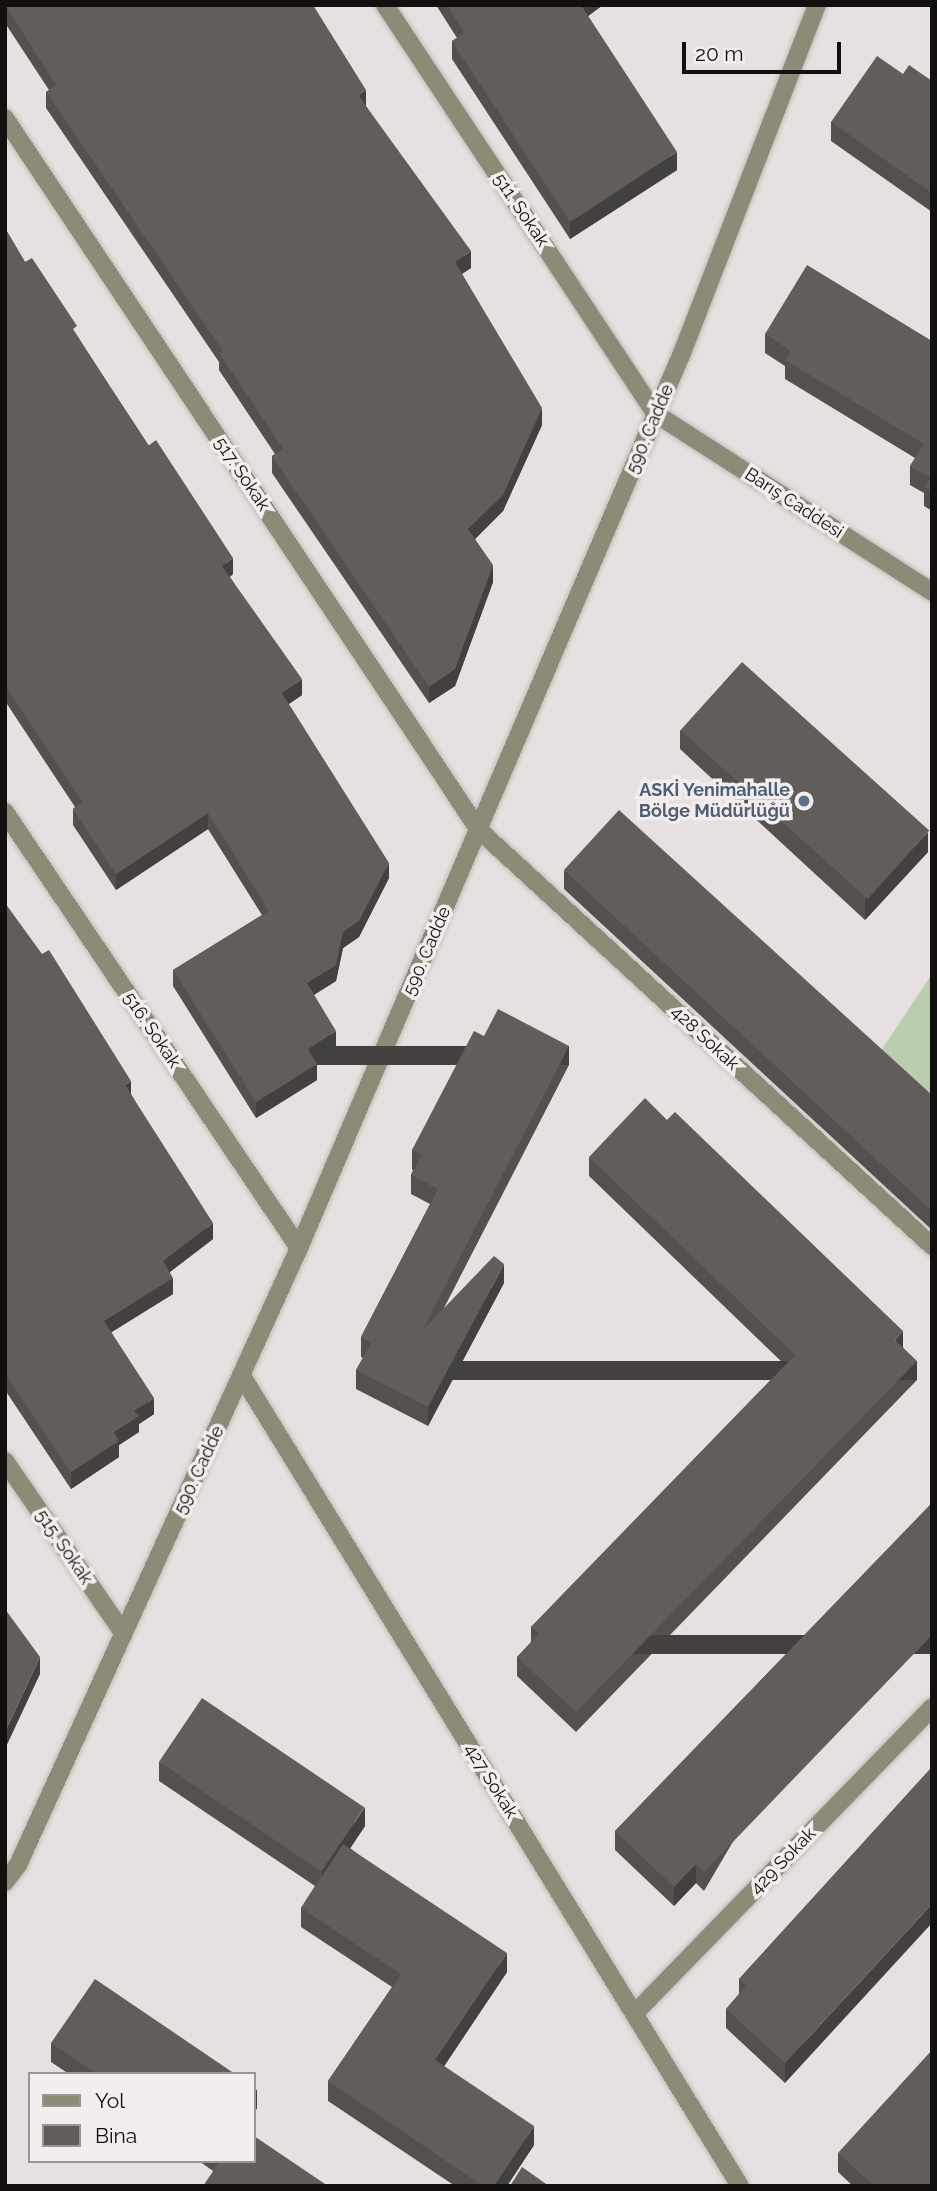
<!DOCTYPE html>
<html>
<head>
<meta charset="utf-8">
<style>
	body { margin:0 }
	#map { position:relative; width:937px; height:2191px; overflow:hidden; background:#e6e1e0; font-family:Raleway,sans-serif }
	div>[style] { position:absolute }
	[style*='--x'] { left:calc(var(--x)*1px); top:calc(var(--y)*1px); width:calc(var(--w)*1px); rotate:calc(var(--a)*1deg) }
	.green>* { inset:0; background:#bacdae }
	.roads { filter:drop-shadow(0 0 2px #c0bbba) drop-shadow(0 0 2px #c0bbba) }
	.minor>* { height:18px; margin:-9px; padding:0 9px; transform-origin:9px; border-radius:9px; background:#8e8a78 }
	.wall>* { inset:0; background:#53504e }
	.shaded-wall>* { inset:0; background:#434140; transform-origin:0 0 }
	.building>* { inset:0; background:#605d5b; transform-origin:0 0 }
	.dots>* { width:19px; height:19px; translate:-50% -50%; box-sizing:border-box; border:4px solid #f3eeed; border-radius:50% }
	span { translate:-50% -50%; white-space:nowrap; text-align:center; line-height:1.15; -webkit-text-stroke:7px #f3eeed; paint-order:stroke }
	.street-label { font-size:18px; color:#11100f }
	.service-label { font-size:18px; color:#4e5e75; font-weight:700 }
	.right { translate:-100% -50%; text-align:right }
	.frame { position:absolute; inset:0; border:7px solid #11100f; pointer-events:none }
	.legend { position:absolute; left:28px; top:2072px; width:228px; height:91px; box-sizing:border-box; background:#f3eeed; border:2px solid #999594; margin:0; padding:9px 12px; list-style:none; font-size:21px; color:#11100f }
	.legend li { display:flex; align-items:center; gap:14px; height:35px }
	.legend b { width:35px; border:2px solid #999594 }
	.scale { position:absolute; left:682px; top:42px; width:159px; height:32px; box-sizing:border-box; border:4px solid #11100f; border-top:0; padding-left:9px; font-size:21px; line-height:24px; white-space:nowrap; color:#11100f; -webkit-text-stroke:5px #f3eeed; paint-order:stroke }
</style>
</head>
<body>
<div id="map">
	<div class="green">
		<i style="clip-path:polygon(932px 974px,932px 1137px,865px 1075px)"></i>
	</div>
	<div class="roads">
		<div class="minor">
			<i style="--x:385;--y:5;--w:491;--a:56.5"></i>
			<i style="--x:656;--y:414;--w:328;--a:32.8"></i>
			<i style="--x:5;--y:118;--w:855;--a:56.35"></i>
			<i style="--x:479;--y:830;--w:615;--a:42.56"></i>
			<i style="--x:5;--y:812;--w:526;--a:56.01"></i>
			<i style="--x:242;--y:1376;--w:951;--a:58.42"></i>
			<i style="--x:5;--y:1461;--w:209;--a:55.5"></i>
			<i style="--x:5;--y:1882;--w:21;--a:-53"></i>
			<i style="--x:18;--y:1865;--w:678;--a:-65.51"></i>
			<i style="--x:299;--y:1248;--w:974;--a:-66.83"></i>
			<i style="--x:682;--y:353;--w:373;--a:-68.8"></i>
			<i style="--x:635;--y:2013;--w:426;--a:-45.8"></i>
		</div>
	</div>
	<div class="wall">
		<i style="clip-path:polygon(5px 5px,366px 106px,471px 268px,462px 274px,542px 425px,503px 511px,475px 539px,493px 582px,455px 686px,429px 703px,272px 473px,272px 456px,275px 454px,219px 370px,219px 362px,46px 108px,46px 92px,49px 90px,5px 23px)"></i>
		<i style="clip-path:polygon(436px 5px,603px 5px,588px 16px,677px 170px,570px 239px,452px 59px,452px 41px,457px 38px)"></i>
		<i style="clip-path:polygon(903px 74px,932px 81px,932px 212px,831px 141px,831px 122px)"></i>
		<i style="clip-path:polygon(5px 228px,25px 262px,77px 336px,233px 574px,230px 577px,302px 695px,288px 704px,389px 878px,359px 937px,343px 948px,336px 981px,314px 995px,336px 1047px,315px 1061px,317px 1080px,256px 1118px,173px 986px,173px 970px,262px 915px,208px 829px,116px 890px,73px 825px,73px 809px,75px 807px,5px 701px)"></i>
		<i style="clip-path:polygon(765px 334px,932px 341px,932px 511px,924px 506px,924px 493px,910px 485px,910px 466px,915px 458px,785px 379px,785px 366px,765px 353px)"></i>
		<i style="clip-path:polygon(680px 730px,928px 852px,865px 920px,680px 749px)"></i>
		<i style="clip-path:polygon(564px 870px,932px 1095px,932px 1230px,564px 889px)"></i>
		<i style="clip-path:polygon(5px 903px,131px 1094px,213px 1239px,170px 1272px,173px 1294px,111px 1332px,154px 1414px,139px 1424px,139px 1432px,119px 1445px,119px 1457px,71px 1489px,5px 1390px)"></i>
		<i style="clip-path:polygon(484px 1036px,569px 1065px,444px 1308px,504px 1283px,428px 1426px,356px 1389px,356px 1370px,363px 1358px,361px 1357px,361px 1337px,430px 1204px,411px 1194px,411px 1175px,413px 1170px,412px 1169px,412px 1150px)"></i>
		<i style="clip-path:polygon(589px 1157px,903px 1347px,917px 1380px,576px 1732px,517px 1676px,517px 1657px,531px 1642px,531px 1627px,785px 1365px,589px 1176px)"></i>
		<i style="clip-path:polygon(932px 1503px,704px 1891px,696px 1883px,674px 1906px,615px 1850px,615px 1831px)"></i>
		<i style="clip-path:polygon(159px 1762px,365px 1826px,350px 1848px,507px 1972px,444px 2066px,534px 2145px,507px 2186px,455px 2186px,328px 2101px,328px 2081px,392px 1987px,301px 1927px,301px 1908px,315px 1886px,159px 1781px)"></i>
		<i style="clip-path:polygon(932px 1767px,785px 2083px,726px 2028px,726px 2009px,739px 1994px,739px 1979px)"></i>
		<i style="clip-path:polygon(51px 2043px,235px 2074px,69px 2074px,51px 2062px)"></i>
		<i style="clip-path:polygon(838px 2153px,932px 2186px,853px 2186px,838px 2172px)"></i>
		<i style="clip-path:polygon(199px 2161px,254px 2161px,213px 2171px)"></i>
	</div>
	<div class="shaded-wall">
		<i style="clip-path:polygon(580px 5px,603px 5px,580px 22px)"></i>
		<i style="clip-path:polygon(366px 90px,366px 107px,358px 95px)"></i>
		<i style="clip-path:polygon(677px 152px,677px 170px,570px 239px,570px 222px)"></i>
		<i style="clip-path:polygon(471px 251px,471px 268px,455px 278px,455px 262px)"></i>
		<i style="clip-path:polygon(542px 408px,542px 425px,503px 511px,468px 546px,468px 529px)"></i>
		<i style="clip-path:polygon(233px 558px,233px 574px,222px 582px,222px 566px)"></i>
		<i style="clip-path:polygon(493px 565px,493px 582px,455px 686px,429px 703px,429px 687px)"></i>
		<i style="clip-path:polygon(302px 679px,302px 695px,282px 709px,282px 693px)"></i>
		<i style="clip-path:polygon(208px 813px,208px 829px,116px 890px,116px 874px)"></i>
		<i style="clip-path:polygon(928px 832px,928px 852px,865px 920px,865px 900px)"></i>
		<i style="clip-path:polygon(389px 863px,389px 878px,359px 937px,343px 948px,336px 981px,307px 999px,307px 983px,343px 932px)"></i>
		<i style="clip-path:polygon(336px 1031px,336px 1047px,308px 1065px,308px 1049px)"></i>
		<i style="left:569px;top:1046px;width:19px;height:321px;rotate:90deg"></i>
		<i style="clip-path:polygon(317px 1064px,317px 1080px,256px 1118px,256px 1102px)"></i>
		<i style="clip-path:polygon(131px 1081px,131px 1097px,125px 1085px)"></i>
		<i style="clip-path:polygon(213px 1223px,213px 1239px,163px 1277px,163px 1261px)"></i>
		<i style="clip-path:polygon(504px 1264px,504px 1283px,428px 1426px,428px 1407px)"></i>
		<i style="clip-path:polygon(173px 1278px,173px 1294px,104px 1337px,104px 1321px)"></i>
		<i style="clip-path:polygon(903px 1331px,903px 1351px,895px 1340px)"></i>
		<i style="left:917px;top:1361px;width:19px;height:489px;rotate:90deg"></i>
		<i style="clip-path:polygon(154px 1398px,154px 1414px,139px 1424px,139px 1432px,119px 1445px,119px 1457px,71px 1489px,71px 1472px,134px 1411px)"></i>
		<i style="left:932px;top:1635px;width:19px;height:329px;rotate:90deg"></i>
		<i style="clip-path:polygon(40px 1657px,40px 1674px,5px 1749px,5px 1732px)"></i>
		<i style="clip-path:polygon(365px 1807px,365px 1826px,322px 1891px,322px 1871px)"></i>
		<i style="clip-path:polygon(696px 1864px,696px 1883px,674px 1906px,674px 1887px)"></i>
		<i style="clip-path:polygon(932px 1904px,932px 1923px,785px 2083px,785px 2063px)"></i>
		<i style="clip-path:polygon(507px 1953px,507px 1972px,435px 2080px,435px 2060px)"></i>
		<i style="clip-path:polygon(257px 2089px,257px 2108px,254px 2114px,254px 2094px)"></i>
		<i style="clip-path:polygon(534px 2126px,534px 2145px,507px 2186px,494px 2186px)"></i>
	</div>
	<div class="building">
		<i style="clip-path:polygon(5px 5px,313px 5px,366px 90px,358px 95px,471px 251px,455px 262px,542px 408px,503px 495px,468px 529px,493px 565px,455px 669px,429px 687px,272px 456px,283px 449px,219px 353px,223px 351px,46px 92px,56px 85px)"></i>
		<i style="clip-path:polygon(447px 5px,581px 5px,677px 152px,570px 222px,452px 41px,464px 33px)"></i>
		<i style="clip-path:polygon(877px 56px,903px 74px,909px 65px,932px 81px,932px 193px,831px 122px)"></i>
		<i style="clip-path:polygon(5px 228px,25px 262px,32px 258px,77px 326px,73px 329px,148px 446px,156px 440px,233px 558px,222px 566px,302px 679px,282px 693px,389px 863px,359px 921px,343px 932px,336px 965px,307px 983px,336px 1031px,308px 1049px,317px 1064px,256px 1102px,173px 970px,269px 911px,208px 813px,116px 874px,73px 809px,82px 802px,5px 685px)"></i>
		<i style="clip-path:polygon(807px 265px,932px 341px,932px 491px,924px 487px,930px 478px,910px 466px,924px 444px,785px 360px,791px 351px,765px 334px)"></i>
		<i style="left:742px;top:662px;width:252px;height:92px;rotate:42deg"></i>
		<i style="clip-path:polygon(619px 810px,932px 1095px,932px 1211px,564px 870px)"></i>
		<i style="clip-path:polygon(5px 903px,42px 954px,49px 950px,131px 1081px,125px 1085px,213px 1223px,163px 1261px,173px 1278px,104px 1321px,154px 1398px,134px 1411px,139px 1416px,114px 1432px,119px 1441px,71px 1472px,5px 1373px)"></i>
		<i style="clip-path:polygon(498px 1009px,569px 1046px,422px 1331px,494px 1256px,504px 1264px,428px 1407px,356px 1370px,371px 1343px,361px 1337px,438px 1189px,411px 1175px,422px 1155px,412px 1150px,474px 1031px,484px 1036px)"></i>
		<i style="clip-path:polygon(645px 1098px,667px 1120px,675px 1112px,903px 1331px,895px 1340px,917px 1361px,576px 1712px,517px 1657px,539px 1634px,531px 1627px,795px 1355px,589px 1157px)"></i>
		<i style="clip-path:polygon(932px 1503px,932px 1635px,704px 1872px,696px 1864px,674px 1887px,615px 1831px)"></i>
		<i style="clip-path:polygon(5px 1609px,40px 1657px,5px 1732px)"></i>
		<i style="left:202px;top:1698px;width:196px;height:77px;rotate:34deg"></i>
		<i style="clip-path:polygon(932px 1767px,932px 1904px,785px 2063px,726px 2009px,746px 1986px,739px 1979px)"></i>
		<i style="clip-path:polygon(343px 1844px,507px 1953px,435px 2060px,534px 2126px,494px 2186px,483px 2186px,328px 2081px,401px 1974px,301px 1908px)"></i>
		<i style="clip-path:polygon(95px 1979px,235px 2074px,97px 2074px,51px 2043px)"></i>
		<i style="clip-path:polygon(932px 2050px,932px 2186px,920px 2186px,919px 2184px,917px 2186px,874px 2186px,838px 2153px)"></i>
		<i style="clip-path:polygon(254px 2136px,328px 2186px,203px 2186px,220px 2161px,254px 2161px)"></i>
		<i style="clip-path:polygon(522px 2167px,549px 2186px,510px 2186px)"></i>
	</div>
	<div class="dots">
		<i style="left:804px;top:801px;background:#5c6f8a"></i>
	</div>
	<div class="street-label">
		<span style="left:521px;top:210px;rotate:56deg">511. Sokak</span>
		<span style="left:650px;top:429px;rotate:-67deg">590. Cadde</span>
		<span style="left:242px;top:474px;rotate:56deg">517. Sokak</span>
		<span style="left:794px;top:503px;rotate:33deg">Barış Caddesi</span>
		<span style="left:427px;top:951px;rotate:-67deg">590. Cadde</span>
		<span style="left:152px;top:1030px;rotate:56deg">516. Sokak</span>
		<span style="left:705px;top:1038px;rotate:43deg">428 Sokak</span>
		<span style="left:199px;top:1470px;rotate:-65deg">590. Cadde</span>
		<span style="left:64px;top:1547px;rotate:56deg">515. Sokak</span>
		<span style="left:491px;top:1781px;rotate:58deg">427 Sokak</span>
		<span style="left:783px;top:1861px;rotate:-46deg">429 Sokak</span>
	</div>
	<div class="service-label">
		<span class="right" style="left:790px;top:801px">ASKİ Yenimahalle<br>Bölge Müdürlüğü</span>
	</div>
	<div class="frame"></div>
	<ul class="legend">
	<li><b style="height:9px;background:#8e8a78"></b>Yol</li>
	<li><b style="height:19px;background:#605d5b"></b>Bina</li>
	</ul>
	<div class="scale">20 m</div>
</div>
</body>
</html>
